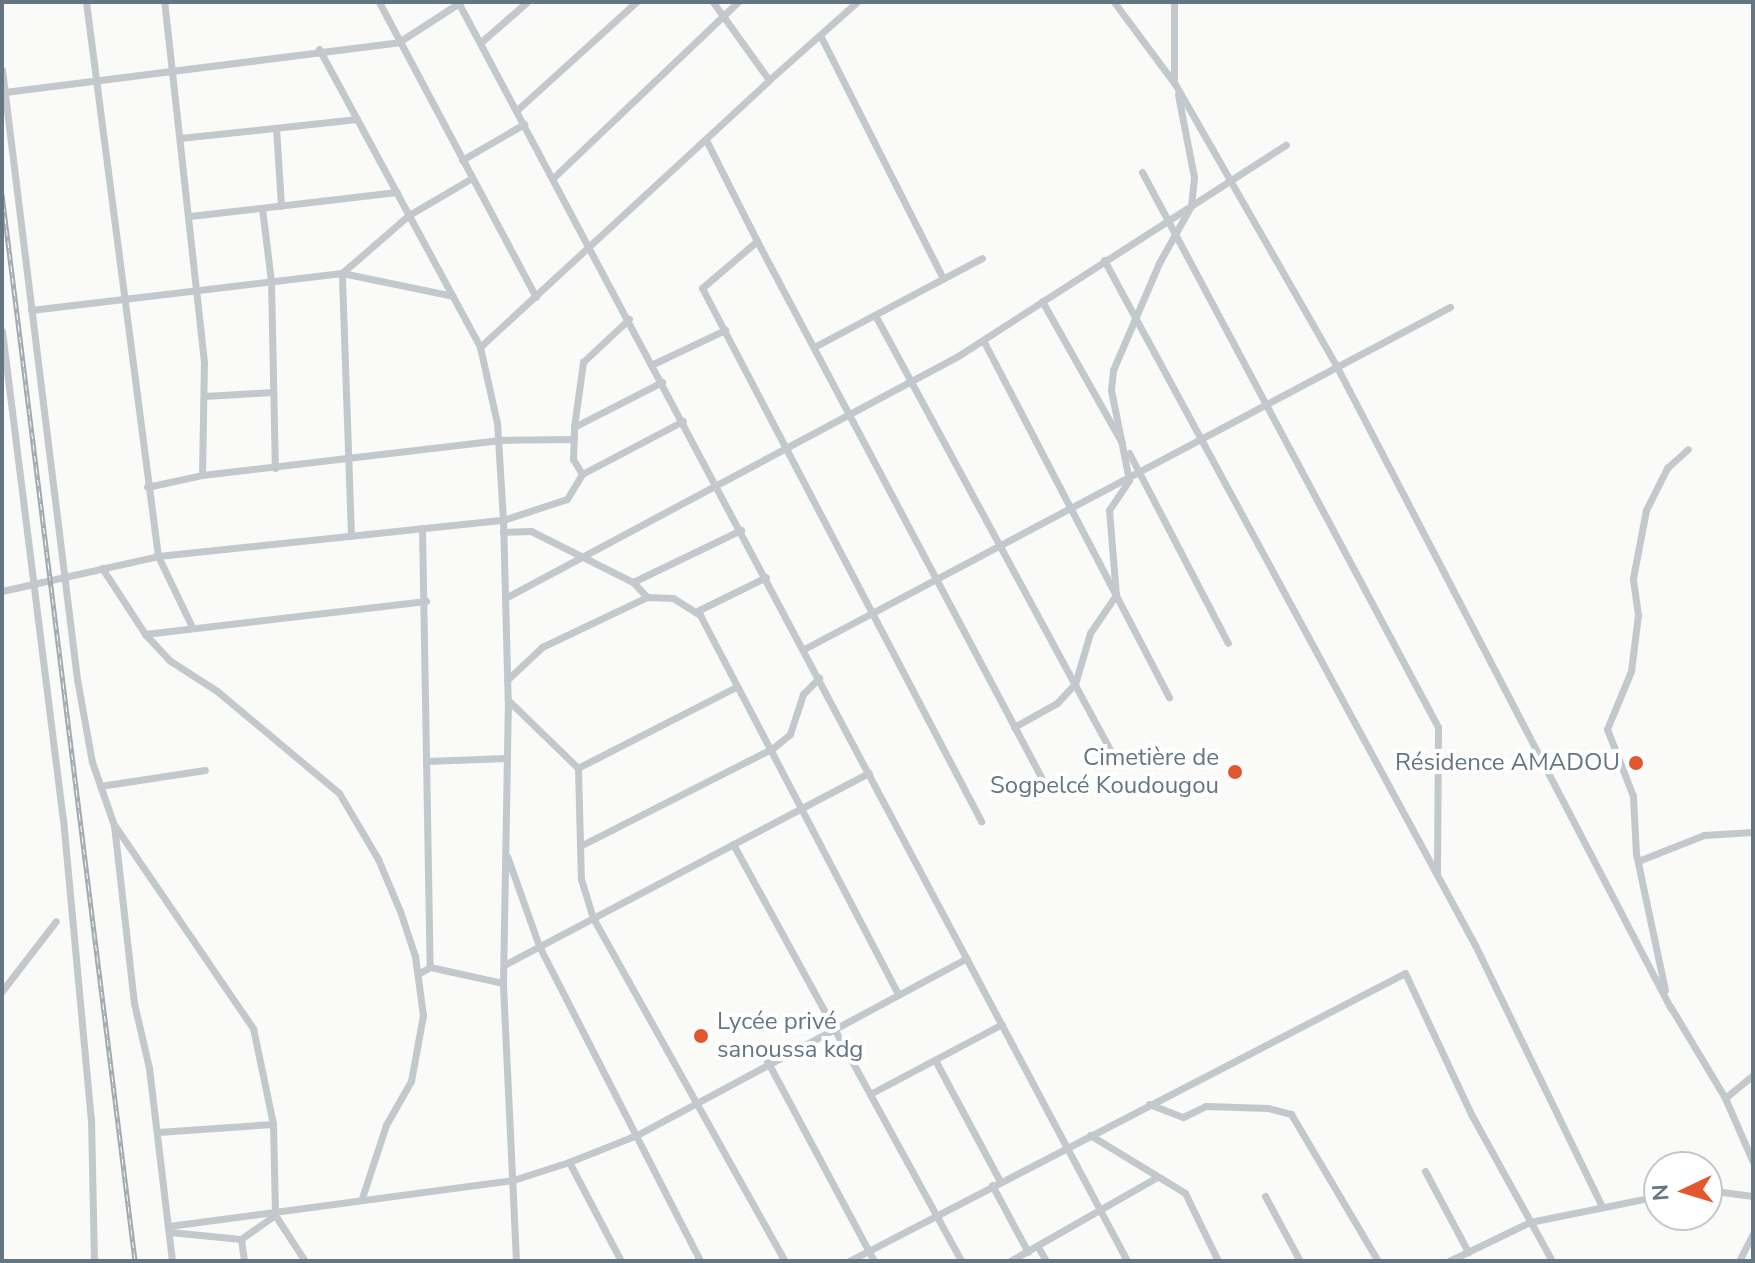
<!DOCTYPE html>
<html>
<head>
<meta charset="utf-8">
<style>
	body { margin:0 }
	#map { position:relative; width:1755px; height:1263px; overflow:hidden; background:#fafaf8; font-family:"Nunito Sans",sans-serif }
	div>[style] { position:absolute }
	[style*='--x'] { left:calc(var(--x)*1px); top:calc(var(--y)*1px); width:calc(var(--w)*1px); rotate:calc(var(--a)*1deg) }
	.street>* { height:7px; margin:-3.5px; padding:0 3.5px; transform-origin:3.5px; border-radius:3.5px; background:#c3c8cc }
	.rail>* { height:5px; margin-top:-2.5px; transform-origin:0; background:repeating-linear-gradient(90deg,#fff 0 6px,#a2aab0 0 12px); box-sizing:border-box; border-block:2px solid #a2aab0 }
	.dots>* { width:22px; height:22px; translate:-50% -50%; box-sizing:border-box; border:4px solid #fff; border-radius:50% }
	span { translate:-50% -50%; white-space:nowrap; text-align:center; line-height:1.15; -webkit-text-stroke:8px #fff; paint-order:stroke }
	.poi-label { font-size:24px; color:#657683 }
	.right { translate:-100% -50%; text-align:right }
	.left { translate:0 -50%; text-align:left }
	.frame { position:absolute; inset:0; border:4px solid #657683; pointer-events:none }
	.north { position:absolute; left:1643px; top:1151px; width:80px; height:80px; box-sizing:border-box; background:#fff; border:2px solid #c1c8cd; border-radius:50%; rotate:266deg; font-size:22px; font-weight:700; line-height:32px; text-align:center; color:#657683 }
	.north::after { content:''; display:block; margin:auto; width:28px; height:36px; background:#e4572e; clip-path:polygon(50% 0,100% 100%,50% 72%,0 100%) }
</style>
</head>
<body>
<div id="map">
	<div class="street">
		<i style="--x:86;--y:2;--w:559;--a:82.6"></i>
		<i style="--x:158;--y:556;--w:79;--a:64.4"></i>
		<i style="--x:379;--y:2;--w:334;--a:62"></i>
		<i style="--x:458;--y:2;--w:1426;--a:62.01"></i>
		<i style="--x:1114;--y:2;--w:102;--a:53.4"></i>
		<i style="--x:1175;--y:84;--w:328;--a:60.2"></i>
		<i style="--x:1338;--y:369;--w:721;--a:62.51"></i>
		<i style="--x:1174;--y:2;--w:77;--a:90"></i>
		<i style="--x:820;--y:35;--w:273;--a:63.2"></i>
		<i style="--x:480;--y:43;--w:62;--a:-41.1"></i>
		<i style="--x:319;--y:49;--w:339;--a:61.6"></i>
		<i style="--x:2;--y:70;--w:614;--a:82.98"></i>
		<i style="--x:77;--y:679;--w:84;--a:79.8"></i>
		<i style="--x:92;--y:762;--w:67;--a:70.8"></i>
		<i style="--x:114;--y:825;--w:179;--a:83.6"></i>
		<i style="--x:134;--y:1003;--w:67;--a:77"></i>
		<i style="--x:149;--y:1068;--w:194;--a:83.2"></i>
		<i style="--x:769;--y:80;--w:118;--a:-41.6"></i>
		<i style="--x:5;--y:92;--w:397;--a:-7.2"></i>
		<i style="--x:399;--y:42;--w:72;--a:-33"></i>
		<i style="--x:517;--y:110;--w:161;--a:-42.2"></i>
		<i style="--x:276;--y:128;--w:78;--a:86.3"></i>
		<i style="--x:180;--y:138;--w:178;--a:-6.1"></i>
		<i style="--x:706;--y:140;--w:113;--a:63.2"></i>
		<i style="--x:757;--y:241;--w:72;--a:139.5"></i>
		<i style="--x:702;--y:288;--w:602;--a:62.37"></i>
		<i style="--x:462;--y:160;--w:72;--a:-30.1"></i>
		<i style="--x:1142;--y:172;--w:629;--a:61.93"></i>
		<i style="--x:1438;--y:727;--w:146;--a:90.4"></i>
		<i style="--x:553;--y:178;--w:255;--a:-43.6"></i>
		<i style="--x:262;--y:208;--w:74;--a:83"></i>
		<i style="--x:271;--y:281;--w:187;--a:88.8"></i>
		<i style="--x:190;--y:216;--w:208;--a:-6.6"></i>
		<i style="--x:757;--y:241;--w:607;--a:62.08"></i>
		<i style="--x:1104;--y:260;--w:779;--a:61.56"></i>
		<i style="--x:1475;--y:945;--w:289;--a:64.1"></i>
		<i style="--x:1042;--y:301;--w:163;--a:60.6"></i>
		<i style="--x:31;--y:310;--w:313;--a:-6.8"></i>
		<i style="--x:342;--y:273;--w:113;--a:11.7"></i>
		<i style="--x:875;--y:315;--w:494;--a:61.6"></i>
		<i style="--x:2;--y:331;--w:492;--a:82.9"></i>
		<i style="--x:63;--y:819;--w:301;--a:84.7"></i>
		<i style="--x:91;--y:1119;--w:142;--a:88.8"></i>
		<i style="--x:983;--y:340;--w:403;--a:62.5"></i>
		<i style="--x:814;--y:347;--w:190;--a:-27.9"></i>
		<i style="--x:653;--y:364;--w:80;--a:-25.3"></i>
		<i style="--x:204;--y:396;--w:69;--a:-3.3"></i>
		<i style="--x:574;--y:427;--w:66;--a:-82.1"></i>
		<i style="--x:583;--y:362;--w:63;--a:-43.1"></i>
		<i style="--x:1129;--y:453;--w:214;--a:62.5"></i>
		<i style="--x:582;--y:474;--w:17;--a:-121"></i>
		<i style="--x:573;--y:459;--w:32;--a:-88"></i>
		<i style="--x:574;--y:427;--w:99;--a:-27.1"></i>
		<i style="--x:202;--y:475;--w:298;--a:-6.7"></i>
		<i style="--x:498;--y:440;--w:76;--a:-0.8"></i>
		<i style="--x:147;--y:487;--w:56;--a:-12.3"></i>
		<i style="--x:202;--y:475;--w:113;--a:-89"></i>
		<i style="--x:204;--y:362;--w:362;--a:-96.3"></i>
		<i style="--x:422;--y:528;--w:439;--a:89"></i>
		<i style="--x:503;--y:532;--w:28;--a:-2"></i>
		<i style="--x:531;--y:531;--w:114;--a:26.6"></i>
		<i style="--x:633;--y:582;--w:21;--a:47"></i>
		<i style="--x:351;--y:536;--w:263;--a:-92"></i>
		<i style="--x:342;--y:273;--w:89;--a:-40.9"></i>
		<i style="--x:409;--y:215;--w:73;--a:-30.4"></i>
		<i style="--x:102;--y:568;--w:79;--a:56.9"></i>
		<i style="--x:145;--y:634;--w:35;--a:47"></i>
		<i style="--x:169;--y:660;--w:57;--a:32.9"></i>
		<i style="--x:217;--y:691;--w:159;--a:39.9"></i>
		<i style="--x:339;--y:793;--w:77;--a:59.4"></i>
		<i style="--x:378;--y:859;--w:56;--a:67.1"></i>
		<i style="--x:400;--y:911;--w:47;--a:71.6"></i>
		<i style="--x:415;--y:956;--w:60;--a:82.3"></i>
		<i style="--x:423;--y:1015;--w:67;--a:100.3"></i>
		<i style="--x:411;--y:1081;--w:51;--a:119.6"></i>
		<i style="--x:386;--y:1125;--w:77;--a:108.2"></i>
		<i style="--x:633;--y:582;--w:120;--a:-25.7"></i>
		<i style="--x:2;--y:591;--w:160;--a:-12.6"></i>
		<i style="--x:158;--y:556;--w:347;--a:-6"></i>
		<i style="--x:503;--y:520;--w:67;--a:-18.2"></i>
		<i style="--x:567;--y:499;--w:29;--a:-59"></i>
		<i style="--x:582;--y:474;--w:114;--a:-27.7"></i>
		<i style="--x:505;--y:598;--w:514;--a:-28.11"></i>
		<i style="--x:958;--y:356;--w:390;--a:-32.8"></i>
		<i style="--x:695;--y:612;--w:79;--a:-26.2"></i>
		<i style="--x:145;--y:634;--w:283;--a:-6.7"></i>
		<i style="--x:804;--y:649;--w:731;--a:-27.9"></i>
		<i style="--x:507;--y:680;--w:48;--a:-43.3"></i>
		<i style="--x:542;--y:647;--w:116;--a:-25.5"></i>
		<i style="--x:647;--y:597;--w:26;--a:2"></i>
		<i style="--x:673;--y:598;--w:32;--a:32"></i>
		<i style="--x:700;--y:615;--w:428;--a:62.4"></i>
		<i style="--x:734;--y:688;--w:175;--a:152.9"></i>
		<i style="--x:578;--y:768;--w:111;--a:88.5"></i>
		<i style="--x:581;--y:879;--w:41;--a:72.9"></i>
		<i style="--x:593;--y:918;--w:393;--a:60.8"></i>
		<i style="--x:508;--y:700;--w:98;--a:44.2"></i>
		<i style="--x:1014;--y:727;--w:49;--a:-29.2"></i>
		<i style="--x:1057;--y:703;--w:26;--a:-47"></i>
		<i style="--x:1075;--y:684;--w:53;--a:-73.6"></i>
		<i style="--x:1090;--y:633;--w:46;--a:-55.6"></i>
		<i style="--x:1116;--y:595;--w:85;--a:-94.7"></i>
		<i style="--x:1109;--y:510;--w:36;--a:-56"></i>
		<i style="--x:1129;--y:480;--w:92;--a:-101.3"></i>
		<i style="--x:1111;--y:390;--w:20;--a:-84"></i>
		<i style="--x:1113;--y:370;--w:116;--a:-66.7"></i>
		<i style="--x:1159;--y:263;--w:65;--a:-60.7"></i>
		<i style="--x:1191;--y:206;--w:29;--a:-84"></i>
		<i style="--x:1194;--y:177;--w:84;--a:-101"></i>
		<i style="--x:426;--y:761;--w:81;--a:-2.1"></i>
		<i style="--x:100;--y:786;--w:106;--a:-8.7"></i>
		<i style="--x:115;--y:826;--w:245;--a:55.7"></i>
		<i style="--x:253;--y:1028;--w:98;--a:78.2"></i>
		<i style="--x:273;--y:1124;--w:91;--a:88.7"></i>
		<i style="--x:275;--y:1215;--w:42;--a:144.8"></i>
		<i style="--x:241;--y:1239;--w:22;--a:82"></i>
		<i style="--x:733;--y:844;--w:475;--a:61.3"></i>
		<i style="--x:580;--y:846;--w:216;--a:-26.9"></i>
		<i style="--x:773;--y:748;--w:22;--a:-39"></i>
		<i style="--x:790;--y:734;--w:42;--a:-72"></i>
		<i style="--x:803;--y:694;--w:23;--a:-45"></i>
		<i style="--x:507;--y:856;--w:96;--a:70.4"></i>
		<i style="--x:539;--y:946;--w:354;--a:62.9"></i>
		<i style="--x:1638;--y:861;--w:71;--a:-21.5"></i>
		<i style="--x:1704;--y:835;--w:49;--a:-3.5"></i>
		<i style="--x:506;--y:964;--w:410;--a:-27.8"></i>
		<i style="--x:418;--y:974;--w:14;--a:-30"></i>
		<i style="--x:430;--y:967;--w:75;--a:12.4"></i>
		<i style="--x:1665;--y:990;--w:139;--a:-102"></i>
		<i style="--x:1636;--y:854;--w:58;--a:-93"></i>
		<i style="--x:1633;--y:796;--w:72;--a:-111.2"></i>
		<i style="--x:1607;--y:729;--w:63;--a:-67.5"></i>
		<i style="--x:1631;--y:671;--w:56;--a:-82.9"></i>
		<i style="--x:1638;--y:615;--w:37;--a:-98"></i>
		<i style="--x:1633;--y:578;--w:69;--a:-79.2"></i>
		<i style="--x:1646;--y:510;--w:47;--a:-63.4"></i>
		<i style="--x:1667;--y:468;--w:28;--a:-42"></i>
		<i style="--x:2;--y:991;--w:88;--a:-52.4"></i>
		<i style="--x:1670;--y:1006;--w:107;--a:59.1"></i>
		<i style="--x:1725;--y:1098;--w:70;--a:66.4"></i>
		<i style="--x:764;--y:1055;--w:234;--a:61.9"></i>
		<i style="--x:935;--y:1060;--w:137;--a:61.8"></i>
		<i style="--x:870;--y:1094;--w:149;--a:-27.9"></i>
		<i style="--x:1725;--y:1098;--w:36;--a:-39"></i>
		<i style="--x:1149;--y:1104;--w:36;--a:21"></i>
		<i style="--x:1183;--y:1117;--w:25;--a:-26"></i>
		<i style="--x:1206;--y:1106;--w:62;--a:1.8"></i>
		<i style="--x:1268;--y:1108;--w:24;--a:15"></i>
		<i style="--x:1291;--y:1114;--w:171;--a:59.4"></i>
		<i style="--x:158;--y:1132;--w:115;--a:-4"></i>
		<i style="--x:1090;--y:1135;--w:111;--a:31.4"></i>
		<i style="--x:1185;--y:1193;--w:76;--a:64.1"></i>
		<i style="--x:569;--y:1162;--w:112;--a:62.3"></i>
		<i style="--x:1425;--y:1171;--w:92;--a:62"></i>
		<i style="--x:992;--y:1185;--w:76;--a:61.8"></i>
		<i style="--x:1707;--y:1190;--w:46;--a:7.4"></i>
		<i style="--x:1265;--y:1196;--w:74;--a:61.7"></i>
		<i style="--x:275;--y:1215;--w:55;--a:56.9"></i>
		<i style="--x:169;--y:1226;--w:347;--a:-7.6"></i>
		<i style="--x:513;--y:1180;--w:59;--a:-17.8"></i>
		<i style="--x:569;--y:1162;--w:73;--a:-21.7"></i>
		<i style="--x:637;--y:1135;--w:374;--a:-28.2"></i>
		<i style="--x:170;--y:1232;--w:71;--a:5.6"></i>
		<i style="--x:1038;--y:1247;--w:16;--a:60"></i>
		<i style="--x:516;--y:1261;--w:278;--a:-92.7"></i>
		<i style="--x:503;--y:983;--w:273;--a:-89"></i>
		<i style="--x:508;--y:710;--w:190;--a:-91.5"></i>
		<i style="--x:503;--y:520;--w:97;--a:-93.5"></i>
		<i style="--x:497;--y:423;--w:78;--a:-102.6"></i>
		<i style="--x:480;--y:347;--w:393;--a:-42.7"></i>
		<i style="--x:769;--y:80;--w:96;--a:-125.7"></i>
		<i style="--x:849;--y:1261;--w:626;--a:-27.38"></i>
		<i style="--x:1405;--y:973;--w:156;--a:64.9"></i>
		<i style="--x:1471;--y:1114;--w:168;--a:61.1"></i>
		<i style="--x:1010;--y:1261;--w:169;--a:-29.7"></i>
		<i style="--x:1449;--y:1261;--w:90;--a:-25.7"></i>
		<i style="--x:1530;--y:1222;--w:132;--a:-11.4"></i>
		<i style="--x:1739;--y:1261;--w:31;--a:-63"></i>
	</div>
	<div class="rail">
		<i style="--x:2;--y:194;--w:1075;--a:82.89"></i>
	</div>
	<div class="dots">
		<i style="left:1636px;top:763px;background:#e4572e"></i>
		<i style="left:1235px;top:772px;background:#e4572e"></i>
		<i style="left:701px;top:1036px;background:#e4572e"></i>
	</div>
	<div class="poi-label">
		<span class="right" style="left:1219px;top:772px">Cimetière de<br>Sogpelcé Koudougou</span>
		<span class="right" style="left:1620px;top:763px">Résidence AMADOU</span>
		<span class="left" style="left:717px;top:1036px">Lycée privé<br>sanoussa kdg</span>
	</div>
	<div class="frame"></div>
	<div class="north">N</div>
</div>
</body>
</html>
